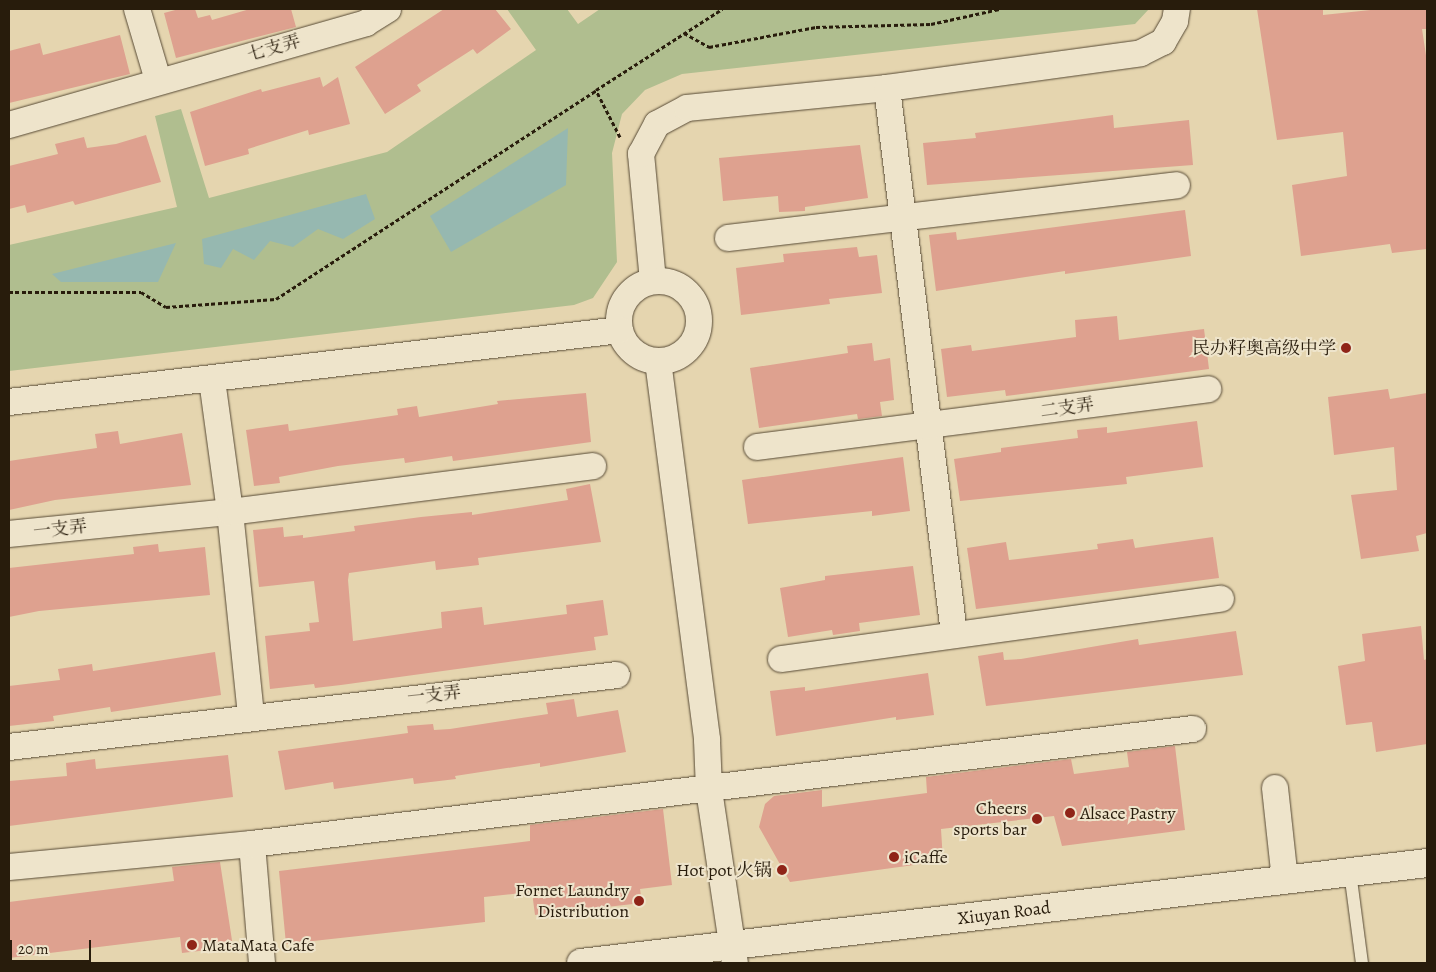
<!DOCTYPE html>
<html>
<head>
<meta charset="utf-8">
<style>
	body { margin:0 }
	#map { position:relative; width:1436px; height:972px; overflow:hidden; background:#e5d5af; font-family:Alegreya,"Noto Serif SC",serif }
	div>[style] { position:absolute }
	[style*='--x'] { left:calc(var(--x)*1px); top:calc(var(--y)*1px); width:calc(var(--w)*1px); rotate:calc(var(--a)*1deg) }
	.green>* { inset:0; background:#b0be8f }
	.water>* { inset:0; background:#96b8b0 }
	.building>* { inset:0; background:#dea18f }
	.path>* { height:3px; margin-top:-1.5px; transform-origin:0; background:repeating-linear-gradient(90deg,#281c0c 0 4px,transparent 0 6.5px) }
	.roads { filter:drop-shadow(0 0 1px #574a35) drop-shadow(0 0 1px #574a35) }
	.lane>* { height:12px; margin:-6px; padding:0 6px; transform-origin:6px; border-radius:6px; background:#eee4cb }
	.street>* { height:26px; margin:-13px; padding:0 13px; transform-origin:13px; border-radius:13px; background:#eee4cb }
	.street>.ring { margin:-13px; padding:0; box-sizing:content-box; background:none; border:26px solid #eee4cb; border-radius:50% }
	.secondary>* { height:28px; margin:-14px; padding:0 14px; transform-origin:14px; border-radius:14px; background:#eee4cb }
	.dots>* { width:14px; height:14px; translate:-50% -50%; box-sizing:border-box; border:2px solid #eee4cb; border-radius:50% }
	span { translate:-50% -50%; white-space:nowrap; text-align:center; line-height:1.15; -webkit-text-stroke:4px #eee4cb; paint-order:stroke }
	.street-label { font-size:18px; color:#281c0c }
	.poi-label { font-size:18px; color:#281c0c }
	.right { translate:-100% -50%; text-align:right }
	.left { translate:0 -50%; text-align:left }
	.frame { position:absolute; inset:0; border:10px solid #281c0c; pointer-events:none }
	.scale { position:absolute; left:10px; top:940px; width:81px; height:22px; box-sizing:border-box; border:2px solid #281c0c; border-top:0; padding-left:6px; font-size:15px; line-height:18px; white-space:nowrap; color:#281c0c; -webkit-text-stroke:4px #eee4cb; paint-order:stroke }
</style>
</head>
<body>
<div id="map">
	<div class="green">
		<i style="clip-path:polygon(507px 9px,567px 9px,578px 24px,600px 9px,1149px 9px,1135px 24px,682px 74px,645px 90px,622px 114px,612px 153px,617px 262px,593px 298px,574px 305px,9px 371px,9px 245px,177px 207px,155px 116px,181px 109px,209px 198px,387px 152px,536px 50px)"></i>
	</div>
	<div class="water">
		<i style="clip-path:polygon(568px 128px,566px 185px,451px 252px,430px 216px)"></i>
		<i style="clip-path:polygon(366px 194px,375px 219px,343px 239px,318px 229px,293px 247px,270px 241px,254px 260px,233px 249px,221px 268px,204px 264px,202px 239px)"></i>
		<i style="clip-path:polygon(176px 243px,158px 282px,61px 282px,52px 274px)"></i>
	</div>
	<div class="building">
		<i style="clip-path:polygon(179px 9px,195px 9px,198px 18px,210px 15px,212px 20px,250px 9px,291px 9px,296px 27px,176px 58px,164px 13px)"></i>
		<i style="clip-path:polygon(444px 9px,495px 9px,511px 29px,477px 54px,473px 49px,417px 85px,421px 91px,385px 114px,355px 67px)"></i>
		<i style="clip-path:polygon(1257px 9px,1323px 9px,1323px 15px,1380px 9px,1427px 9px,1427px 29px,1422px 29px,1427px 62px,1427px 249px,1392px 253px,1390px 244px,1301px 256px,1292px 185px,1347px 176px,1343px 132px,1277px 140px)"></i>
		<i style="clip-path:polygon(120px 35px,130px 74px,9px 103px,9px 51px,40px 43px,43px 55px)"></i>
		<i style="clip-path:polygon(320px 77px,323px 87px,338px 77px,350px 124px,309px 135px,308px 130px,248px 149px,249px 154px,205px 166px,190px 112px,261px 89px,262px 92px)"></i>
		<i style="clip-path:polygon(1113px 115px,1114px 128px,1189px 120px,1193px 165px,927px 185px,923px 143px,976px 138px,975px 133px)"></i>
		<i style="clip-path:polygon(146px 135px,161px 182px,75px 205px,73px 201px,27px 213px,25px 205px,9px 209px,9px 166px,58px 154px,55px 144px,84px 137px,87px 148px,116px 144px)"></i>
		<i style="clip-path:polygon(860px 145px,868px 198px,805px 207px,805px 211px,779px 212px,778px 196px,723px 201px,719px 158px)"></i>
		<i style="clip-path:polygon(1185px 210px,1191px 256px,1065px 274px,1065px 271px,936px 291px,929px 235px,956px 232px,957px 240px)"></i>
		<i style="clip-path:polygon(857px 247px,859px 257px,877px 255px,882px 293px,829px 299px,830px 304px,741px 315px,736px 268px,784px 262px,783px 254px)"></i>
		<i style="clip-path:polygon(1117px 316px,1119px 340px,1204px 329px,1209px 369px,1006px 396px,1005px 390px,947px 397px,941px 349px,971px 345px,972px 351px,1076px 337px,1075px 320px)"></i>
		<i style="clip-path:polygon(872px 343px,874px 361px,890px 358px,894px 400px,880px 402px,882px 416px,858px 419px,857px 414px,759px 428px,750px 368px,848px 353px,847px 346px)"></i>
		<i style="clip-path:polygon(1388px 389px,1390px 399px,1427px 393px,1427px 533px,1416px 536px,1419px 551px,1361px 559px,1351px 495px,1397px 490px,1394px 447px,1334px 455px,1328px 397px)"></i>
		<i style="clip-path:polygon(586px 393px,591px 442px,453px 461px,452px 456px,405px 463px,404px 458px,338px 466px,279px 477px,280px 483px,254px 486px,246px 430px,288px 424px,289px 431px,398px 415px,397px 409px,417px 406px,419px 417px,498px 404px,497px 401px)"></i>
		<i style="clip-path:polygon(1197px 421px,1203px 467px,1126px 477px,1127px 484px,960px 501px,954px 459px,1001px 452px,1001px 448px,1078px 438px,1077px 430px,1107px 427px,1107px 433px)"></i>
		<i style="clip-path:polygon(118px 431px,120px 444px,182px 433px,191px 485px,55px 500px,9px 510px,9px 461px,97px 448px,95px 434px)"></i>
		<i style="clip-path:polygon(903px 457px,910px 511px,872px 516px,872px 511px,748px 524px,742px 480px)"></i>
		<i style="clip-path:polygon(590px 484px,601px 542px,478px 558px,479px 565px,436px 570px,435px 561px,349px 573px,348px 580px,353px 641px,442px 628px,441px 612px,482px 607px,484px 625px,567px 614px,566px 605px,603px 600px,608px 635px,594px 637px,596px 650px,341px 685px,315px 688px,314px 684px,270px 689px,265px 636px,310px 631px,309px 623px,319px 622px,314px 581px,259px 587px,253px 530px,283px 527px,284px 537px,303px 535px,303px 538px,355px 531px,354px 526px,421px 517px,472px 512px,472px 515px,568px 500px,566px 489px)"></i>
		<i style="clip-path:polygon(1213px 537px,1219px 578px,976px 609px,967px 548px,1006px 542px,1009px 560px,1098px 549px,1097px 544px,1133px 539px,1135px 548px)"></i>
		<i style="clip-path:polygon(158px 544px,159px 552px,205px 547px,210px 595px,39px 611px,9px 617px,9px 568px,134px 554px,133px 547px)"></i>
		<i style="clip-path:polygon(913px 566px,920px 615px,859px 623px,860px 631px,833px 635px,832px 630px,788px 637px,780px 588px,825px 580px,825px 576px)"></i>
		<i style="clip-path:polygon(1421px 626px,1424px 660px,1427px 659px,1427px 744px,1376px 752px,1372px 722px,1346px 725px,1338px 666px,1365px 661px,1362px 634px)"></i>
		<i style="clip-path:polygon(1236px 631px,1243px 675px,986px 706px,978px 656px,1003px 652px,1004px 660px,1021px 659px,1138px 639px,1139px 645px)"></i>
		<i style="clip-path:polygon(215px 652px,221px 695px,111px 712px,110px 707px,53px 716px,54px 721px,9px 726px,9px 686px,60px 680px,58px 669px,92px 664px,93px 671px)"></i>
		<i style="clip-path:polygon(928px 673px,934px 715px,896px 720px,896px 717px,776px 736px,770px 691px,805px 687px,805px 691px)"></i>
		<i style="clip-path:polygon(574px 699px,577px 717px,618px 710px,626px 752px,540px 767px,540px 763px,455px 776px,456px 779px,414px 784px,413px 778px,334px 789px,333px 782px,285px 790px,278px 751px,408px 733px,407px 726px,433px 724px,434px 730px,450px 729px,548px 714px,546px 703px)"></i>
		<i style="clip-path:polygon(1175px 746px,1185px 830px,1062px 846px,1054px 816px,941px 829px,943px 861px,790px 882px,759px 827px,765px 804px,774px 796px,822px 790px,822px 807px,927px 793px,926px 777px,1071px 759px,1074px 774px,1129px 767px,1127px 752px)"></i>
		<i style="clip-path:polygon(228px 755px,233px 797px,9px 826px,9px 781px,67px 776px,66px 763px,95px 759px,96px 769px)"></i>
		<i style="clip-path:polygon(663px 809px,672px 885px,640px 889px,642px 903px,535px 915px,532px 892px,484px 897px,485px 922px,286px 944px,279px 871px,530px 841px,530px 825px)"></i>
		<i style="clip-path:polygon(220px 862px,233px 947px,182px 953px,180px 937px,9px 958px,9px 902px,174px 881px,172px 867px)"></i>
	</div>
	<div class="path">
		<i style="--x:684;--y:33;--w:29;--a:29"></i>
		<i style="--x:709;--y:47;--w:109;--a:-10.6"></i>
		<i style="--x:816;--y:27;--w:115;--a:-1.5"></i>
		<i style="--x:931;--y:24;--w:70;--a:-12.4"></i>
		<i style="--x:620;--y:137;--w:53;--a:-117.1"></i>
		<i style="--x:596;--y:90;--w:150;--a:-32.7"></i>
		<i style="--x:9;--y:292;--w:132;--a:0"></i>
		<i style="--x:141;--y:292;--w:29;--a:31"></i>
		<i style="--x:166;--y:307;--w:110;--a:-4.2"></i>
		<i style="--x:276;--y:299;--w:382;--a:-33.1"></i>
	</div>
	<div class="roads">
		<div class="lane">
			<i style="--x:1350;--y:872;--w:92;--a:82.5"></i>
		</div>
		<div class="street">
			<i style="--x:137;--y:9;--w:74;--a:73.5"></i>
			<i style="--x:887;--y:88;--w:550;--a:83"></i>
			<i style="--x:9;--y:125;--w:371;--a:-15.9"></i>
			<i style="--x:366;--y:23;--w:26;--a:-32"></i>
			<i style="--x:728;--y:238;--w:452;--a:-6.7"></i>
			<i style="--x:653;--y:281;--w:128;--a:-95.4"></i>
			<i style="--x:641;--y:154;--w:34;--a:-62"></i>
			<i style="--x:657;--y:124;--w:34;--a:-28"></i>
			<i style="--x:687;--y:108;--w:201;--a:-5.7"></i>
			<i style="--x:887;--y:88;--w:256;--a:-7.8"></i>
			<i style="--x:1141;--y:53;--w:25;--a:-27"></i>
			<i style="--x:1163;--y:42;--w:24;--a:-60"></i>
			<i style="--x:1175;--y:21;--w:12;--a:-81"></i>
			<i class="ring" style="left:619px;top:281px;width:54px;height:54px"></i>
			<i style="--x:658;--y:361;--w:382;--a:82.6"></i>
			<i style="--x:707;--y:740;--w:50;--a:87.7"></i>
			<i style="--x:709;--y:790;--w:175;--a:81.5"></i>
			<i style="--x:212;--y:380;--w:133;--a:82.2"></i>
			<i style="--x:230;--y:512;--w:205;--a:84.1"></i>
			<i style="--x:9;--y:402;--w:615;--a:-6.72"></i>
			<i style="--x:757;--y:447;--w:455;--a:-7.3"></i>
			<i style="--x:9;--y:534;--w:222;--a:-5.7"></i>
			<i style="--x:230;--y:512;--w:366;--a:-7.2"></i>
			<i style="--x:781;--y:659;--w:444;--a:-7.8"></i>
			<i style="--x:9;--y:747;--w:612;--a:-6.75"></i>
			<i style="--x:1275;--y:788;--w:93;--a:83.8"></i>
			<i style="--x:252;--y:844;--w:119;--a:85.2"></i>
			<i style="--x:9;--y:867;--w:244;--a:-5.4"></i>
			<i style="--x:252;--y:844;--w:948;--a:-6.97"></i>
		</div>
		<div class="secondary">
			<i style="--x:581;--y:963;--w:852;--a:-6.74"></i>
		</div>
	</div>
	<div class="dots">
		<i style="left:1346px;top:348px;background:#8f2418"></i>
		<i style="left:1070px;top:813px;background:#8f2418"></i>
		<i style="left:1037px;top:819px;background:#8f2418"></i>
		<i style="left:894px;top:857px;background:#8f2418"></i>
		<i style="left:782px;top:870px;background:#8f2418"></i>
		<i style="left:639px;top:901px;background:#8f2418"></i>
		<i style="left:192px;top:945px;background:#8f2418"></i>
	</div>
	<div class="street-label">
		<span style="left:274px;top:48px;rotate:-16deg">七支弄</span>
		<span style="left:1067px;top:408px;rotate:-8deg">二支弄</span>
		<span style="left:60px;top:529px;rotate:-6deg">一支弄</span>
		<span style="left:434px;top:695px;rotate:-6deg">一支弄</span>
		<span style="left:1004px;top:913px;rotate:-7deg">Xiuyan Road</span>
	</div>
	<div class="poi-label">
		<span class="right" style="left:1336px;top:348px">民办籽奥高级中学</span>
		<span class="right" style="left:1027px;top:819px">Cheers<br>sports bar</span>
		<span class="left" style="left:1080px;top:813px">Alsace Pastry</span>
		<span class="left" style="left:904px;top:857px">iCaffe</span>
		<span class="right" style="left:772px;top:870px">Hot pot 火锅</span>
		<span class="right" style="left:629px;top:901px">Fornet Laundry<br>Distribution</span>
		<span class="left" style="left:202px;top:945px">MataMata Cafe</span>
	</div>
	<div class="frame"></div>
	<div class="scale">20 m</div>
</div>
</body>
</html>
